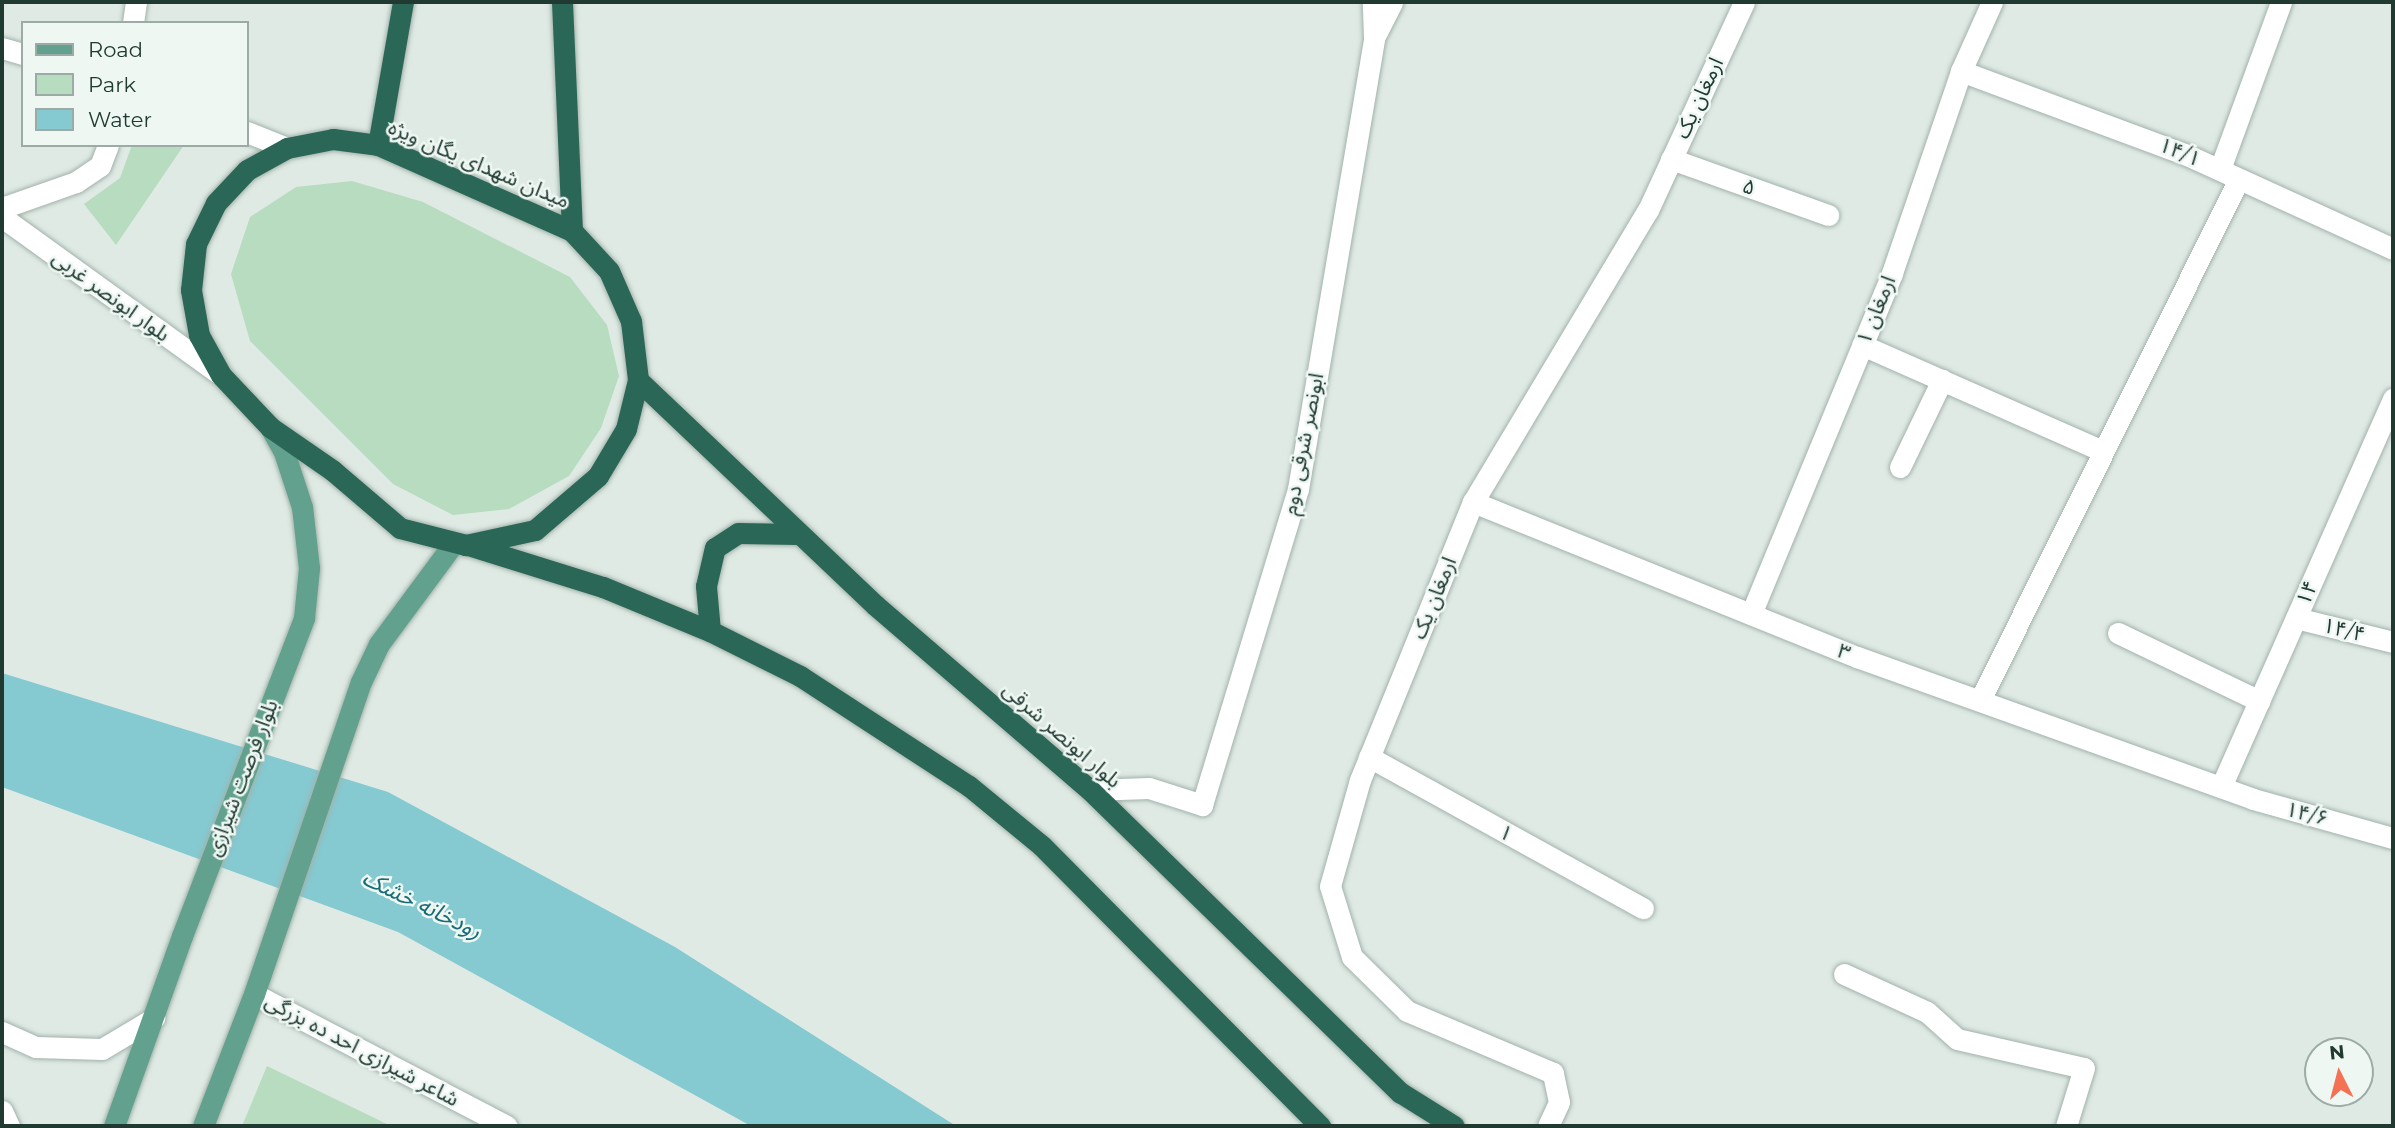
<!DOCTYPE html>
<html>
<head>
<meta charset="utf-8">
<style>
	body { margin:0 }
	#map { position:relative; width:2395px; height:1128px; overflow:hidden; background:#dfeae4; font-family:Montserrat,"Noto Sans Arabic",sans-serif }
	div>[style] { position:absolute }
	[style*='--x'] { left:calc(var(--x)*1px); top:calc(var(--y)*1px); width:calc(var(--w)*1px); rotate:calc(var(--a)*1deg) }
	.green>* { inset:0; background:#b7dcbf }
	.water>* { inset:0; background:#85c9d1 }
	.roads { filter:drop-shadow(0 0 2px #a2b2ab) drop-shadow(0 0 2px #a2b2ab) }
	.street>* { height:21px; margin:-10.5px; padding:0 10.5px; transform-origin:10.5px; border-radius:10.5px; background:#fff }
	.secondary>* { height:21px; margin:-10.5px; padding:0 10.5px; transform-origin:10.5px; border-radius:10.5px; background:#fff }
	.primary>* { height:21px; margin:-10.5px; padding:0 10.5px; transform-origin:10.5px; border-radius:10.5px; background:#62a18d }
	.highway>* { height:21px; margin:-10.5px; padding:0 10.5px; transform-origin:10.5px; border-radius:10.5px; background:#2b6757 }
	span { translate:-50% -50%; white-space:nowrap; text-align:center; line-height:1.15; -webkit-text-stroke:5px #eff7f3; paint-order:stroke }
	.street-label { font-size:21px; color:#203a32 }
	.water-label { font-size:23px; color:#196c77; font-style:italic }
	.frame { position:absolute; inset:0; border:4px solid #203a32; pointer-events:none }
	.legend { position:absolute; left:21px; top:21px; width:228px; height:126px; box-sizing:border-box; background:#eff7f3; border:2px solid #9caba6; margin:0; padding:9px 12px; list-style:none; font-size:21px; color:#203a32 }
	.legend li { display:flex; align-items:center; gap:14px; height:35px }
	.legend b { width:35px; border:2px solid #9caba6 }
	.north { position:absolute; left:2304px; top:1037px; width:70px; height:70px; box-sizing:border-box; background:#eff7f3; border:2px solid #9caba6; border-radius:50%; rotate:354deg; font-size:19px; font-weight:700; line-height:28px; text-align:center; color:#203a32 }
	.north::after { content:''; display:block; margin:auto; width:24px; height:32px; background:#f47253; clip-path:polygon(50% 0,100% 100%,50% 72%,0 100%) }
</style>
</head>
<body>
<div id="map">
	<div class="green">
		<i style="clip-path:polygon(132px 145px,184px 145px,116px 245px,84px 204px,120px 178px)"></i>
		<i style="clip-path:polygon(352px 181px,423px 202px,570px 277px,607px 325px,619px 376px,601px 428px,569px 476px,509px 509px,453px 515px,393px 484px,250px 341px,231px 274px,250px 217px,296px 187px)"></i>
		<i style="clip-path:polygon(267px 1066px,391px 1126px,242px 1126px)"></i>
	</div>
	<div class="water">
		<i style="clip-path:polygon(2px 673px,388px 792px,675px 947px,956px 1126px,751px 1126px,398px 932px,2px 787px)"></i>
	</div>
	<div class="roads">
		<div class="street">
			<i style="--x:133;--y:23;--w:21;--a:-82"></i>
			<i style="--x:1375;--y:36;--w:38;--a:-63"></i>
			<i style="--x:1961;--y:71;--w:241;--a:20.4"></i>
			<i style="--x:2187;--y:155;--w:226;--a:24.5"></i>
			<i style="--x:1671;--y:159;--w:167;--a:19.6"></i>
			<i style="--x:2220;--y:169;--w:178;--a:-69.9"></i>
			<i style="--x:1862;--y:345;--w:262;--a:23.8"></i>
			<i style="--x:1900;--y:467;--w:97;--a:-64.2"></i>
			<i style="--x:1473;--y:502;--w:414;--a:22"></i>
			<i style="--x:1857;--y:657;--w:421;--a:19.7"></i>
			<i style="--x:2253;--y:799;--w:145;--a:15.6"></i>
			<i style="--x:1751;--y:614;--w:369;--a:-67.5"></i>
			<i style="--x:1892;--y:273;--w:213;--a:-71.1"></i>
			<i style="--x:1961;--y:71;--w:76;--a:-65.8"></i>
			<i style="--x:2296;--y:618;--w:100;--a:13.9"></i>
			<i style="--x:2118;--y:633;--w:157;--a:25.7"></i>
			<i style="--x:1980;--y:700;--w:582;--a:-63.57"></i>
			<i style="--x:1369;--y:757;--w:313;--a:28.9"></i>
			<i style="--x:2221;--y:787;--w:425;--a:-66.1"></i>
			<i style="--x:1090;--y:790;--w:59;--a:-1.9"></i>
			<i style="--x:1149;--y:788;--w:56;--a:17.8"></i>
			<i style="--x:1202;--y:805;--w:330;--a:-73.1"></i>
			<i style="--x:1298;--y:489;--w:457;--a:-80.4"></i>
			<i style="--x:1374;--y:38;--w:36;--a:-92"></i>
			<i style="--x:1844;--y:974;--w:91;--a:24.6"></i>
			<i style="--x:1927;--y:1012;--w:40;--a:42"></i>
			<i style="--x:1957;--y:1039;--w:130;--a:12.9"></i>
			<i style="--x:2084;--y:1068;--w:61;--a:107.2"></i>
			<i style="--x:1548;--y:1126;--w:26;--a:-65"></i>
			<i style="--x:1559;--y:1102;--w:30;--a:-102"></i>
			<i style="--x:1553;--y:1073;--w:159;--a:-157"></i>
			<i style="--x:1407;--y:1011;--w:77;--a:-135.5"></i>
			<i style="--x:1352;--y:957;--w:74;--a:-107.2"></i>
			<i style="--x:1330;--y:886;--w:110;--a:-74.2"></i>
			<i style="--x:1360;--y:780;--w:300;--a:-67.9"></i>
			<i style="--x:1473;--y:502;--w:340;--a:-59.1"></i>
			<i style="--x:1648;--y:210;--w:229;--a:-65.2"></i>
		</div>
		<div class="secondary">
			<i style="--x:2;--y:48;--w:22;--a:16"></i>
			<i style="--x:247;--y:132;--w:43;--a:21.8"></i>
			<i style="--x:2;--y:208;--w:78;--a:-19.4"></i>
			<i style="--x:76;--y:182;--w:29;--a:-34"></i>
			<i style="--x:100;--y:166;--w:22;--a:-69"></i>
			<i style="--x:2;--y:217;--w:270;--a:35.8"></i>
			<i style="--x:254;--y:994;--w:285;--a:27.6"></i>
			<i style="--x:2;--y:1032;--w:37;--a:24"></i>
			<i style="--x:36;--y:1047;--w:66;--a:1.7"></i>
			<i style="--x:102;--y:1049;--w:61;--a:-30.8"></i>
			<i style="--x:2;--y:1111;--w:17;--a:65"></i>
		</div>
		<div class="primary">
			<i style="--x:114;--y:1126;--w:202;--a:-70.3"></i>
			<i style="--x:182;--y:936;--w:341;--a:-69"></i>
			<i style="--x:304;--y:618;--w:50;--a:-84.3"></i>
			<i style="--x:309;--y:568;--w:61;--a:-96.5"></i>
			<i style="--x:302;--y:507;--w:58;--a:-108.1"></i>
			<i style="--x:284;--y:452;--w:29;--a:-119"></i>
			<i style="--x:203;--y:1126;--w:142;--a:-68.9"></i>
			<i style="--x:254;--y:994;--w:330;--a:-71.1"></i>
			<i style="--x:361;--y:682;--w:42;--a:-64.7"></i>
			<i style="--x:379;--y:644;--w:124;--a:-53.5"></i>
		</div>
		<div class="highway">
			<i style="--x:562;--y:2;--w:229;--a:87.5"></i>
			<i style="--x:333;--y:139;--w:45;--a:7.6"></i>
			<i style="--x:378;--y:145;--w:212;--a:23.9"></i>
			<i style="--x:572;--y:231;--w:54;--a:47.2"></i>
			<i style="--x:609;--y:271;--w:55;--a:66.3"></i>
			<i style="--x:631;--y:321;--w:59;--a:83.2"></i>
			<i style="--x:638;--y:380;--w:50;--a:103.8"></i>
			<i style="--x:626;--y:429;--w:55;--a:120.8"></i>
			<i style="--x:598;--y:476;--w:83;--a:139.4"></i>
			<i style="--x:535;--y:530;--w:71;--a:167.7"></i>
			<i style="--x:466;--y:545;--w:68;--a:-165.6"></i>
			<i style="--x:400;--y:528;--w:89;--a:-139.5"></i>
			<i style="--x:332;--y:470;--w:75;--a:-145.3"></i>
			<i style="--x:270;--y:427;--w:71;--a:-133.3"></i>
			<i style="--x:221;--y:375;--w:46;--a:-118.8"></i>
			<i style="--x:199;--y:335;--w:46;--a:-100.1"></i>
			<i style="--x:191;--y:290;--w:46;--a:-83.8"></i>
			<i style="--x:196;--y:244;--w:46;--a:-64"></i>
			<i style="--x:216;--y:203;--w:45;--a:-46.8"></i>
			<i style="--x:247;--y:170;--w:46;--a:-28.8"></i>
			<i style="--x:287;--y:148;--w:47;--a:-11.1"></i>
			<i style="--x:378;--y:145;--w:145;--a:-80.1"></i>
			<i style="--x:638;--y:380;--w:327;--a:43.5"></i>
			<i style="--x:875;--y:605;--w:284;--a:40.7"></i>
			<i style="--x:1090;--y:790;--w:434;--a:44.3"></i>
			<i style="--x:1401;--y:1093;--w:62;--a:31.9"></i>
			<i style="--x:468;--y:545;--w:141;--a:17.3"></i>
			<i style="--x:603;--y:587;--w:116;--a:22.4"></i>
			<i style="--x:710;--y:631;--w:101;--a:26.6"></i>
			<i style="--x:800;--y:676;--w:202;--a:33.1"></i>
			<i style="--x:969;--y:786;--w:94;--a:39.4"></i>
			<i style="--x:1042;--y:846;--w:395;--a:45.2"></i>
			<i style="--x:710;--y:631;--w:45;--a:-95.1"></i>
			<i style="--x:706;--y:586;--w:39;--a:-77"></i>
			<i style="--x:715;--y:548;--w:27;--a:-33"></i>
			<i style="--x:738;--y:533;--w:59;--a:1"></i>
		</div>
	</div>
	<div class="street-label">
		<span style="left:1699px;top:98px;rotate:-65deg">ارمغان یک</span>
		<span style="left:2180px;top:152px;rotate:23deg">۱۴/۱</span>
		<span style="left:479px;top:164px;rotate:23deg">میدان شهدای یگان ویژه</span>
		<span style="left:1749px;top:187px;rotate:19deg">۵</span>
		<span style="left:111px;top:296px;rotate:36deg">بلوار ابونصر غربی</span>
		<span style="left:1876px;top:310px;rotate:-68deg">ارمغان ۱</span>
		<span style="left:1303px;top:444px;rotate:-79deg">ابونصر شرقی دوم</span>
		<span style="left:2307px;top:593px;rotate:-66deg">۱۴</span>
		<span style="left:1434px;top:598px;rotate:-68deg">ارمغان یک</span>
		<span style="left:2344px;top:630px;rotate:14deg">۱۴/۴</span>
		<span style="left:1844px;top:652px;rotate:22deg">۳</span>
		<span style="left:1062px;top:735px;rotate:41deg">بلوار ابونصر شرقی</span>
		<span style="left:242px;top:778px;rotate:-69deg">بلوار فرصت شیرازی</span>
		<span style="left:2307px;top:814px;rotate:15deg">۱۴/۶</span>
		<span style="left:1506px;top:833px;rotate:28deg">۱</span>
		<span style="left:362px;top:1050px;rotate:28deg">شاعر شیرازی احد ده بزرگی</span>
	</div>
	<div class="water-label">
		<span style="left:422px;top:904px;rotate:26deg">رودخانه خشک</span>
	</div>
	<div class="frame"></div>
	<ul class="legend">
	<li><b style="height:9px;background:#62a18d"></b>Road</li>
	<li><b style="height:19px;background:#b7dcbf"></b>Park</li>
	<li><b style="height:19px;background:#85c9d1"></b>Water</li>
	</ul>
	<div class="north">N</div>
</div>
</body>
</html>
